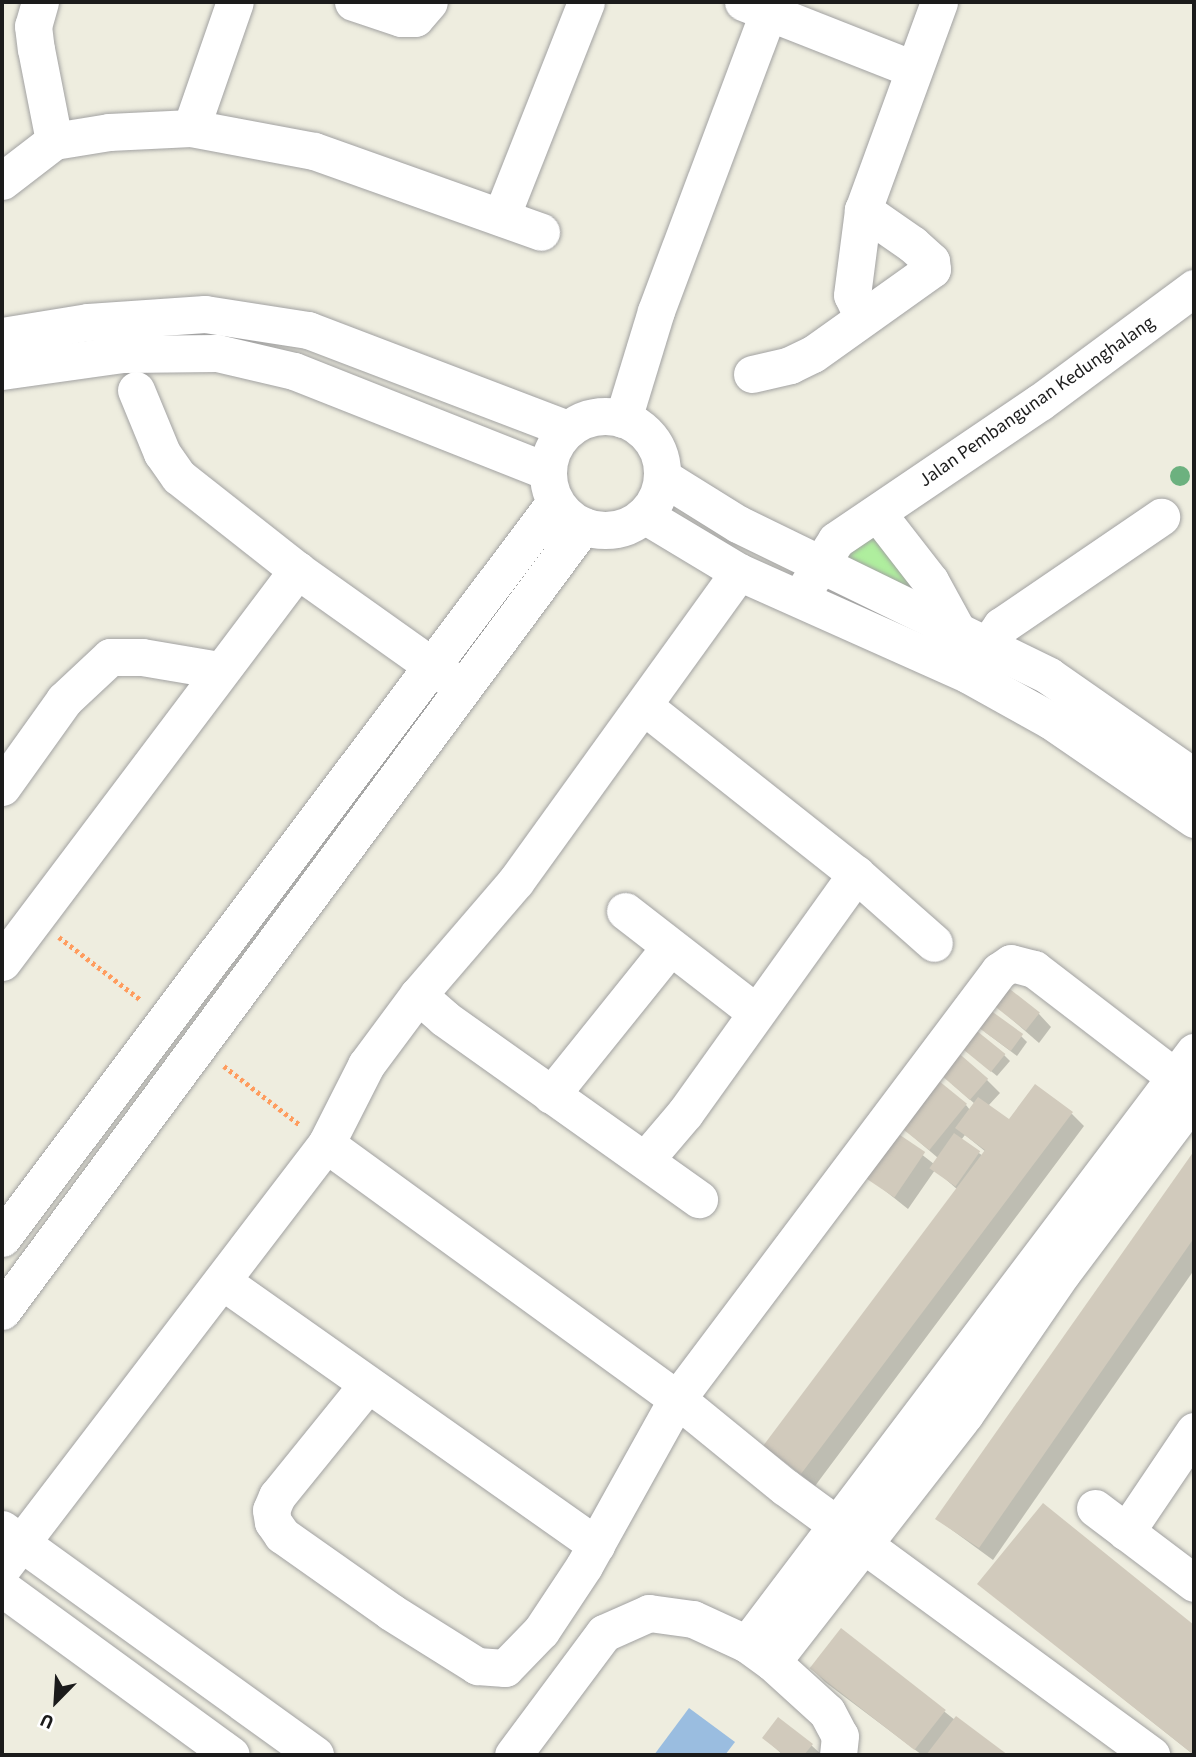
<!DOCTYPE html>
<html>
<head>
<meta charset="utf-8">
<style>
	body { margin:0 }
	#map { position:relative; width:1196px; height:1757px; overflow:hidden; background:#eeeddf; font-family:"Source Sans 3",sans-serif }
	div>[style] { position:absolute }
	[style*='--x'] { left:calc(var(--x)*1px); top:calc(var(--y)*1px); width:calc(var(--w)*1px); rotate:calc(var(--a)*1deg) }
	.grass>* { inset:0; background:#afee9e }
	.water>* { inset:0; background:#9abde0 }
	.shadow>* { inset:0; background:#0003 }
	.building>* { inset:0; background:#d1cabc; transform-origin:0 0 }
	.path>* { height:4.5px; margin-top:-2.25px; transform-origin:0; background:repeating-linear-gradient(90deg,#ff9c5e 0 3.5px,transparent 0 7px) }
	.roads { filter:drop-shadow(0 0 2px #a2a2a2) drop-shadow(0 0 2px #a2a2a2) }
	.minor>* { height:37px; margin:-18.5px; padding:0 18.5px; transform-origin:18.5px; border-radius:18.5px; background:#fff }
	.minor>.ring { margin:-18.5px; padding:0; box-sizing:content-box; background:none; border:37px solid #fff; border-radius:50% }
	.trees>* { width:20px; height:20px; margin:-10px; border-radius:50%; background:#6cb17f }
	span { translate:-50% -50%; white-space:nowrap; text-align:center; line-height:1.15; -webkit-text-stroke:5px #fff; paint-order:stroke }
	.street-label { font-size:19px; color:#1b1b1b }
	.frame { position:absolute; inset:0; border:4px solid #1b1b1b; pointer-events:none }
	.north { position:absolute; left:21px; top:1666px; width:70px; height:70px; -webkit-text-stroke:5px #fff; paint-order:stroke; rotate:204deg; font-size:19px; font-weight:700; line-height:28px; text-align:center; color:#1b1b1b }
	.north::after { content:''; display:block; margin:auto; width:24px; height:32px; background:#1b1b1b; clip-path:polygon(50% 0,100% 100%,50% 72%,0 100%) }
</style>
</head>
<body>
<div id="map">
	<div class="grass">
		<i style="clip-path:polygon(882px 530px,920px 600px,838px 555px)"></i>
	</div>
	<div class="water">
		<i style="clip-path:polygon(689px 1708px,735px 1742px,725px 1755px,654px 1755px)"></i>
	</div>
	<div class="shadow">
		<i style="clip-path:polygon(994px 1004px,1039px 1014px,1051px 1027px,1039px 1043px)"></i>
		<i style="clip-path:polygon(985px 1032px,1021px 1036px,1027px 1042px,1017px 1056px)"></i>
		<i style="clip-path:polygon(965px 1050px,1004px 1055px,1010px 1061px,997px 1076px)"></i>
		<i style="clip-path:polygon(evenodd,987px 1080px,1000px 1093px,988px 1106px,1009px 1122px,1072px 1114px,1084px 1126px,815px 1486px,765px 1446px,958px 1190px,935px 1170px,908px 1209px,869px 1178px,898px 1136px,934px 1164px,938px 1158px,903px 1128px,966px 1105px,970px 1110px,975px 1104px,952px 1084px,987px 1080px,965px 1135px,986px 1152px,983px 1156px,961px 1140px,965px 1135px)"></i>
		<i style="clip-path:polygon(1194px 1153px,1194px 1270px,993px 1560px,937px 1519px)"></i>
		<i style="clip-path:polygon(1043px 1505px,1194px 1627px,1194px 1755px,979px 1584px)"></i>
		<i style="clip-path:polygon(841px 1630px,955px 1720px,1006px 1755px,922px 1755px,825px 1682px,812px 1669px)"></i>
		<i style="clip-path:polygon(764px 1738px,811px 1745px,822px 1755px,783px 1755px)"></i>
	</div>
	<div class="building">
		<i style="left:1006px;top:986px;width:43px;height:23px;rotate:38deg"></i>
		<i style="left:990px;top:1010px;width:41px;height:21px;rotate:36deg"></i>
		<i style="left:972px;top:1027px;width:43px;height:23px;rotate:39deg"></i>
		<i style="left:955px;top:1050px;width:44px;height:28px;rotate:41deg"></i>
		<i style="left:939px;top:1081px;width:36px;height:60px;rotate:39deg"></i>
		<i style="clip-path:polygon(1035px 1084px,1073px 1112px,801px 1474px,763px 1446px,985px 1150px,955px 1128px,978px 1097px,1009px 1119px)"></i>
		<i style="left:897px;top:1133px;width:34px;height:55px;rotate:34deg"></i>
		<i style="left:954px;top:1133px;width:32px;height:43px;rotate:35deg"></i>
		<i style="clip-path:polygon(1194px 1151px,1194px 1238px,979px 1548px,935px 1519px)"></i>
		<i style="clip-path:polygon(1043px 1503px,1194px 1625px,1194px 1755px,977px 1584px)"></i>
		<i style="left:841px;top:1628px;width:133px;height:51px;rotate:38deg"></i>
		<i style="clip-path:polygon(956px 1716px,1008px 1755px,926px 1755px)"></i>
		<i style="clip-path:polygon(778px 1717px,813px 1744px,804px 1755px,784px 1755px,762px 1738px)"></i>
	</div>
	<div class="path">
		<i style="--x:59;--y:937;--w:103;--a:37.5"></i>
		<i style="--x:224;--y:1066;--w:96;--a:37.8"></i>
	</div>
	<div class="roads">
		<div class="minor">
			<i style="--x:40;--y:2;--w:25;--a:106"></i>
			<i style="--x:33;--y:26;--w:23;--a:83"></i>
			<i style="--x:36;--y:49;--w:94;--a:78.9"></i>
			<i style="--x:353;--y:2;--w:51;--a:18.4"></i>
			<i style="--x:401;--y:18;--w:14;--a:0"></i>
			<i style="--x:415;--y:18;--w:21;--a:-49"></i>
			<i style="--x:743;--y:2;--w:183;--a:21.5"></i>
			<i style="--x:191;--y:128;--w:133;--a:-70.8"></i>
			<i style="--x:2;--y:181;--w:66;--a:-37.6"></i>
			<i style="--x:54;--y:141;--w:56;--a:-9.3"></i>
			<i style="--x:109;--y:132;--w:82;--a:-2.8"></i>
			<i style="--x:191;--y:128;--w:125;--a:10.6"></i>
			<i style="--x:314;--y:151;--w:241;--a:19.6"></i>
			<i style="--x:501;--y:217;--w:231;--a:-68.4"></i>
			<i style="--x:862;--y:316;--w:23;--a:-115"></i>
			<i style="--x:852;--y:295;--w:86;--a:-82.6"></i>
			<i style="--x:863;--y:210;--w:221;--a:-69.9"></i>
			<i style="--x:2;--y:336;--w:87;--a:-9.2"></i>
			<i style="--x:88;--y:322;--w:117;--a:-3.9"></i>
			<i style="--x:205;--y:314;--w:104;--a:8.8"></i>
			<i style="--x:308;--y:330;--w:277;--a:20.9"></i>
			<i style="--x:2;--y:371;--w:122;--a:-8"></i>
			<i style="--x:123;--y:354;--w:94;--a:-0.6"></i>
			<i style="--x:217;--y:353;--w:79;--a:13.2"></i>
			<i style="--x:294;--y:371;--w:272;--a:21.6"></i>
			<i style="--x:752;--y:374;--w:39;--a:-13"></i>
			<i style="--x:790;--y:365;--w:25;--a:-26"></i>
			<i style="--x:813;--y:354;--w:146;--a:-35.5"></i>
			<i style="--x:932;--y:269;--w:8;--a:-97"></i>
			<i style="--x:931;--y:261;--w:25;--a:-138"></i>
			<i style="--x:912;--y:244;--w:60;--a:-145.2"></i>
			<i style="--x:136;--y:390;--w:68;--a:67.6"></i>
			<i style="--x:162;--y:453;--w:29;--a:55"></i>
			<i style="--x:179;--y:477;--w:150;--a:38.2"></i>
			<i style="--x:297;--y:570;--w:190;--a:35.4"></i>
			<i class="ring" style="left:548px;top:416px;width:77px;height:77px"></i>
			<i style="--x:623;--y:419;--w:113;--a:-73"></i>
			<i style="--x:656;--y:311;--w:330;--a:-69.4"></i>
			<i style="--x:664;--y:478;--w:87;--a:31.9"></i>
			<i style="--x:738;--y:524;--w:346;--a:26"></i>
			<i style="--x:1049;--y:676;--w:177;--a:34.9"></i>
			<i style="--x:878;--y:514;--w:85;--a:52.2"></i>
			<i style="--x:930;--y:581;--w:58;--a:61.2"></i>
			<i style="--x:644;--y:515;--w:111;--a:31"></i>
			<i style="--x:739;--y:572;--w:252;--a:24.1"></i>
			<i style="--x:969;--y:675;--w:93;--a:29.1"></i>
			<i style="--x:1050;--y:720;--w:175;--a:34.5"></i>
			<i style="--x:807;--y:586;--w:54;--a:-57.8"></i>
			<i style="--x:836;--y:540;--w:246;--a:-34.1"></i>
			<i style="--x:1040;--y:402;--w:192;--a:-36.5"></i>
			<i style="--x:974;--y:664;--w:47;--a:-54.6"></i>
			<i style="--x:1001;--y:626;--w:194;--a:-34.3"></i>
			<i style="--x:645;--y:707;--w:269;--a:38.4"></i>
			<i style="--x:856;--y:874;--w:104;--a:41.5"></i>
			<i style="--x:2;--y:787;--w:107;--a:-54.5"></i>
			<i style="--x:64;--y:700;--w:63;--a:-43.1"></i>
			<i style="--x:110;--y:657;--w:32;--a:0"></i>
			<i style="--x:142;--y:657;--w:78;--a:9.6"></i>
			<i style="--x:625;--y:911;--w:165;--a:37.8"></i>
			<i style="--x:2;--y:962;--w:491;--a:-53"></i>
			<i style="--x:418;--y:995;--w:35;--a:41"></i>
			<i style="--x:444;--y:1018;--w:313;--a:35.4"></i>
			<i style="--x:551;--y:1095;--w:190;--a:-51.2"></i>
			<i style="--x:326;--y:1144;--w:434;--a:36"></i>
			<i style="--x:677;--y:1399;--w:139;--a:39.2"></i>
			<i style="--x:785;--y:1487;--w:454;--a:36.2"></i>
			<i style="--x:645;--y:1160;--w:62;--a:-49.6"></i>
			<i style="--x:685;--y:1113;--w:294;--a:-54.4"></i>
			<i style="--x:2;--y:1238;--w:921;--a:-53.08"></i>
			<i style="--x:222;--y:1281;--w:458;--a:35.2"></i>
			<i style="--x:2;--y:1311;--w:977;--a:-53.49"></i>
			<i style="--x:367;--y:1385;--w:143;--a:129"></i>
			<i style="--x:277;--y:1496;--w:15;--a:113"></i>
			<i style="--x:271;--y:1510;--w:12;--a:81"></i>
			<i style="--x:273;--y:1522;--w:16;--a:55"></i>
			<i style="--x:282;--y:1535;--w:133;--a:35.2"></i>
			<i style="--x:391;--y:1612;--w:102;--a:32.1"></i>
			<i style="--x:477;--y:1666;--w:28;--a:4"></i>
			<i style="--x:505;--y:1668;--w:52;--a:-45.8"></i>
			<i style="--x:541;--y:1631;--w:78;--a:-56.5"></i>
			<i style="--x:584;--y:1566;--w:191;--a:-60.9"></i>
			<i style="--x:677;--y:1399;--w:536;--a:-53.04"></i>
			<i style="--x:999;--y:971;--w:14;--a:-34"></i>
			<i style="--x:1011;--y:963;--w:24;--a:15"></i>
			<i style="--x:1034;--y:969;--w:178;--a:37.5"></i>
			<i style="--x:1095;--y:1508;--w:124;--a:37.1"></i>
			<i style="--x:2;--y:1529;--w:386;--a:35.8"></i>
			<i style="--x:1126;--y:1532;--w:122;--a:-56"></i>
			<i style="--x:2;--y:1568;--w:534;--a:-52.61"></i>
			<i style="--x:326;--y:1144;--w:89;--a:-63.1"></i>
			<i style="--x:366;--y:1065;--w:87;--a:-53.4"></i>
			<i style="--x:418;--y:995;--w:150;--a:-49.3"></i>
			<i style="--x:516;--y:881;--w:381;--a:-54.2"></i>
			<i style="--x:2;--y:1588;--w:283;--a:36.1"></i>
			<i style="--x:747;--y:1644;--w:742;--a:-52.94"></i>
			<i style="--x:772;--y:1662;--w:314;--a:-52.1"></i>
			<i style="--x:965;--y:1414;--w:171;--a:-55.5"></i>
			<i style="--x:1062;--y:1273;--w:220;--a:-53.1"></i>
			<i style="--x:513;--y:1755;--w:152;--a:-53.3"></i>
			<i style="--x:604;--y:1633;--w:49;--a:-24"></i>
			<i style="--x:649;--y:1613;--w:44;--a:7.8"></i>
			<i style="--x:693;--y:1619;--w:60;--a:24.8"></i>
			<i style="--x:747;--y:1644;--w:31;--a:36"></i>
			<i style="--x:772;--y:1662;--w:74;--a:42.3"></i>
			<i style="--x:827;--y:1712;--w:27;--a:62"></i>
			<i style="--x:840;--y:1736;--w:19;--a:96"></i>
		</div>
	</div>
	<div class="trees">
		<i style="left:1180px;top:476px"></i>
	</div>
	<div class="street-label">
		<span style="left:1037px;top:402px;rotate:-35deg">Jalan Pembangunan Kedunghalang</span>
	</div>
	<div class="frame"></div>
	<div class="north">U</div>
</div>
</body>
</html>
